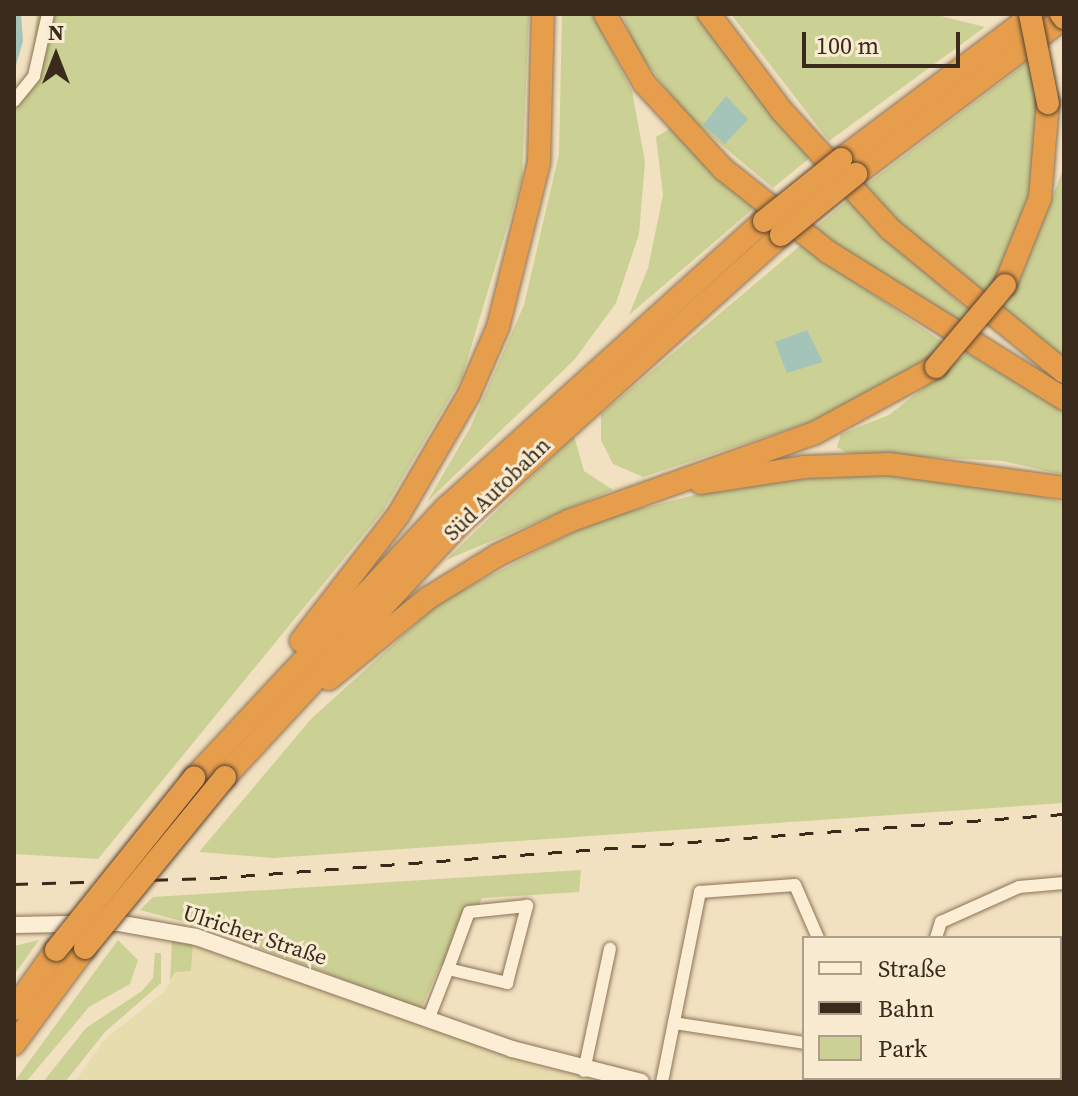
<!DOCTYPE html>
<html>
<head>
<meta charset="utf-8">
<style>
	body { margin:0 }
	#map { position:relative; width:1078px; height:1096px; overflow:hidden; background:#f1e1c1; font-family:"Source Serif 4",serif }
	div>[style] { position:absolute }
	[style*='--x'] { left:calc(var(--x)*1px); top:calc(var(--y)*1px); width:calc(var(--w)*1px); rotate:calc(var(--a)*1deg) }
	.farmland>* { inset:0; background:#e7dcae }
	.green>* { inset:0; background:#cbd094 }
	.water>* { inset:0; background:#a4c3b9 }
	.motorway-tunnel>* { height:22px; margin-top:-11px; transform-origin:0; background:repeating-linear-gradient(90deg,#ccbca0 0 22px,transparent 0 33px) }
	.roads { filter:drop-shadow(0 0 2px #8c7257) drop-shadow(0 0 2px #8c7257) }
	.minor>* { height:12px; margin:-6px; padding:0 6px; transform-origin:6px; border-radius:6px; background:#fbeed5 }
	.tertiary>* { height:16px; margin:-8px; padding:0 8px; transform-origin:8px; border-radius:8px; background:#fbeed5 }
	.motorway>* { height:22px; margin:-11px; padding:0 11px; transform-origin:11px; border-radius:11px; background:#e69e4c }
	.rail>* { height:3px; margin-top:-1.5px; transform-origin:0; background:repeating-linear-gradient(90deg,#3a2a1c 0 14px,transparent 0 28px) }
	.bridges { filter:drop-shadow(0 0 2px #59402c) drop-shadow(0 0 2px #59402c) }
	.motorway-bridge>* { height:22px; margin:-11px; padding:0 11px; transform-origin:11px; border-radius:11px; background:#e69e4c }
	span { translate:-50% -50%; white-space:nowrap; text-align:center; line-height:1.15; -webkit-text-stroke:6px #f8ebd1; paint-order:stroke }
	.street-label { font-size:22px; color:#3a2a1c }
	.frame { position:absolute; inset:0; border:16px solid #3a2a1c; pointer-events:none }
	.legend { position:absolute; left:802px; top:936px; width:260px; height:144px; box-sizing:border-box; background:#f8ebd1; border:2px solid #ac9e89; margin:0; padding:10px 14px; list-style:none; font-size:24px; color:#3a2a1c }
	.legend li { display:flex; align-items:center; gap:16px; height:40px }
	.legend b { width:40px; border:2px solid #ac9e89 }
	.north { position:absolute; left:16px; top:16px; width:80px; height:80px; -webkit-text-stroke:6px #f8ebd1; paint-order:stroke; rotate:0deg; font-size:22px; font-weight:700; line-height:32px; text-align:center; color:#3a2a1c }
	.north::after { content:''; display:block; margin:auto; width:28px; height:36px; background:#3a2a1c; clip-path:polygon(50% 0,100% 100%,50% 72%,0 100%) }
	.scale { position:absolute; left:802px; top:32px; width:158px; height:36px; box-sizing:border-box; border:4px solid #3a2a1c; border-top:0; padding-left:10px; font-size:24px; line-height:28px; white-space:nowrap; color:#3a2a1c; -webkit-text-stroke:6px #f8ebd1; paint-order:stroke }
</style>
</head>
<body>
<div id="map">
	<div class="farmland">
		<i style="clip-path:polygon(193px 942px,533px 1065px,605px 1082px,75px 1082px,103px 1041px,164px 992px)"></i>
	</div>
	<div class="green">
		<i style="clip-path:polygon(37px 14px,529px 14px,522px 178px,462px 377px,383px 511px,98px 859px,14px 854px,14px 93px,31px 69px)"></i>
		<i style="clip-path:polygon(562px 14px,593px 14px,632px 91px,645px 162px,639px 234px,616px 303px,575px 359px,427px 502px,470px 428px,524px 305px,559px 154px)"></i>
		<i style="clip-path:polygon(evenodd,622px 14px,699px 14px,812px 156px,773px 188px,685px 114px,636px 49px,622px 14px,722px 105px,725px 143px,703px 125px,722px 105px)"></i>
		<i style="clip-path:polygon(731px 14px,933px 14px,985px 27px,829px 141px)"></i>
		<i style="clip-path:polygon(1032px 59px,1040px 111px,1033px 183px,1015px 244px,982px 301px,859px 190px)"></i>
		<i style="clip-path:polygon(671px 128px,754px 208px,629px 315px,648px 268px,663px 195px,656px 137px)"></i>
		<i style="clip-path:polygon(1064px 167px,1064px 357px,998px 315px,1021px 277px)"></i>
		<i style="clip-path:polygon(849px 199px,972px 315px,959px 329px,811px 231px)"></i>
		<i style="clip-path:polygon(801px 245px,944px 343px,900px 380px,829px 416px,643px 477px,613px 464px,601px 440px,601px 414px)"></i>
		<i style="clip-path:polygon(967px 353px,1064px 411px,1064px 475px,1003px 461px,847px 453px,837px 447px,841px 434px,889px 415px)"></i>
		<i style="clip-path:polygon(574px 436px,584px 471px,613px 490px,446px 560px)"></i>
		<i style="clip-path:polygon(857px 473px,1003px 486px,1064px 503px,1064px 803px,273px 858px,199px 852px,312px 718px,440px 602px,598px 519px,723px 488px)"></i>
		<i style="clip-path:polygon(581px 870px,579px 892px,482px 898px,453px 966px,440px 966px,421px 1009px,204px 927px,140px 910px,153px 897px)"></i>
		<i style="clip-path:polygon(39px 940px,14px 975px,14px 946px)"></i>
		<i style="clip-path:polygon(118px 940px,138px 960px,130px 984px,89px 1007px,26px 1082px,14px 1082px)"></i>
		<i style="clip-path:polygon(172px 940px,193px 942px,191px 971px,175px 972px,170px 981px)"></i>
		<i style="clip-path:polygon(155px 953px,161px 953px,161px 983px,105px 1032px,65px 1082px,43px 1082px,86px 1028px,142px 991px,153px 978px)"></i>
	</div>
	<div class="water">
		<i style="clip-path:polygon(14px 14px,21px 14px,23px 41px,14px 72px)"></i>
		<i style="clip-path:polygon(726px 96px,748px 119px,725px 144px,703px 125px)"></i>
		<i style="clip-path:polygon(807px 330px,823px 362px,787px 373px,775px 342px)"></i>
	</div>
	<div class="motorway-tunnel">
		<i style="--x:1009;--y:14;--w:55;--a:3.1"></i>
	</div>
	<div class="roads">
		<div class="minor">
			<i style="--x:14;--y:101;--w:32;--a:-51"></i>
			<i style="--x:34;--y:76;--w:64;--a:-77.3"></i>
			<i style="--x:936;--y:938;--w:17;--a:-73"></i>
			<i style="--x:941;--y:922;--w:85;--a:-24.2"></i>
			<i style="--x:1019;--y:887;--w:45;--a:-5.1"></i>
			<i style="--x:428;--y:1020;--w:55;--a:-68.6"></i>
			<i style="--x:448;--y:969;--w:61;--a:13.3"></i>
			<i style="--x:507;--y:983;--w:80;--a:-75.4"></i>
			<i style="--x:527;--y:906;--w:58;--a:174.1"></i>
			<i style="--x:469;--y:912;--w:61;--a:110.2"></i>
			<i style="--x:674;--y:1023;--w:132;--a:8.7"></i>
			<i style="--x:1060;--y:1024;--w:7;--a:-56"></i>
			<i style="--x:584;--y:1071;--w:125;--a:-78"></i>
			<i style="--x:662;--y:1082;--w:194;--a:-78.7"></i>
			<i style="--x:700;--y:892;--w:95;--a:-4.2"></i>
			<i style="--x:795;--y:885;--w:58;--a:66.5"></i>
			<i style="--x:1023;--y:1082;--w:4;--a:-63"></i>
		</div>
		<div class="tertiary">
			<i style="--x:14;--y:925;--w:104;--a:-1.1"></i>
			<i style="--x:118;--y:923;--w:79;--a:10.2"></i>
			<i style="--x:196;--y:937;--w:335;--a:19.5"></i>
			<i style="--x:512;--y:1049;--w:133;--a:14.3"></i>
		</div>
		<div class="motorway">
			<i style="--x:605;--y:14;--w:79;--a:60.5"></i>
			<i style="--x:644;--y:83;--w:117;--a:47.4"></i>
			<i style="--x:723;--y:169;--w:134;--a:38.3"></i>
			<i style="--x:828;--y:252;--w:278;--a:31.9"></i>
			<i style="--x:709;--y:14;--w:120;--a:53.1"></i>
			<i style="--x:781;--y:110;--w:161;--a:47.5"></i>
			<i style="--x:890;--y:229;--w:225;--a:39.4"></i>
			<i style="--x:841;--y:159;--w:241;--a:-36.9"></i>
			<i style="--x:856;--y:174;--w:260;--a:-36.9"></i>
			<i style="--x:1005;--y:285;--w:94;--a:-68.1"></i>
			<i style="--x:1040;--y:198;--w:95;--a:-85.2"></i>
			<i style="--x:701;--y:483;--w:104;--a:-8.8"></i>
			<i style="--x:804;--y:467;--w:85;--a:-2"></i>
			<i style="--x:889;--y:464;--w:177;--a:7.8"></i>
			<i style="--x:301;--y:641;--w:160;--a:-52.3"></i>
			<i style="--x:399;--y:514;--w:139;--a:-59.7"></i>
			<i style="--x:469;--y:394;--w:73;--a:-66.6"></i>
			<i style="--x:498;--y:327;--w:170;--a:-76"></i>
			<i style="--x:539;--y:162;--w:148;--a:-88.5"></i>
			<i style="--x:329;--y:679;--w:128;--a:-39.3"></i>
			<i style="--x:428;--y:598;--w:82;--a:-31.6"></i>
			<i style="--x:498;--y:555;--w:79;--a:-25.6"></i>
			<i style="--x:569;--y:521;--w:261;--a:-19.7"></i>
			<i style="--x:815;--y:433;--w:138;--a:-28.6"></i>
			<i style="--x:225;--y:777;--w:343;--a:-47.2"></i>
			<i style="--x:458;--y:525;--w:434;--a:-41.9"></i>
			<i style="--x:194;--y:778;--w:371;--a:-47"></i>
			<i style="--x:447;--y:507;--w:427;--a:-42.1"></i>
			<i style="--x:14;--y:1009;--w:72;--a:-54.6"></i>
			<i style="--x:14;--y:1044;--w:119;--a:-53.5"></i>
		</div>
	</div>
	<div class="rail">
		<i style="--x:14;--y:884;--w:199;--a:-1.7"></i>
		<i style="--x:213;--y:878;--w:853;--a:-4.3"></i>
	</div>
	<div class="bridges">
		<div class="motorway-bridge">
			<i style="--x:1030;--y:14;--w:91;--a:78.6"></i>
			<i style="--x:1061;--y:14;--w:5;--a:53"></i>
			<i style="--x:764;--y:221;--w:99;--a:-38.8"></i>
			<i style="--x:781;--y:235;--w:97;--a:-39.1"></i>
			<i style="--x:936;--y:367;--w:107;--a:-49.9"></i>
			<i style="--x:85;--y:948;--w:221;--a:-50.7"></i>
			<i style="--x:56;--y:950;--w:221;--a:-51.3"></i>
		</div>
	</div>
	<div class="street-label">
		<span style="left:497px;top:489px;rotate:-44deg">Süd Autobahn</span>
		<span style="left:255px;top:935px;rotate:18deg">Ulricher Straße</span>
	</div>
	<div class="frame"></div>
	<ul class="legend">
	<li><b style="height:10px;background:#fbeed5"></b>Straße</li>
	<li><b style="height:10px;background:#3a2a1c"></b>Bahn</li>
	<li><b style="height:22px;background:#cbd094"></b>Park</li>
	</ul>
	<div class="north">N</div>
	<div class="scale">100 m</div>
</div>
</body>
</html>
